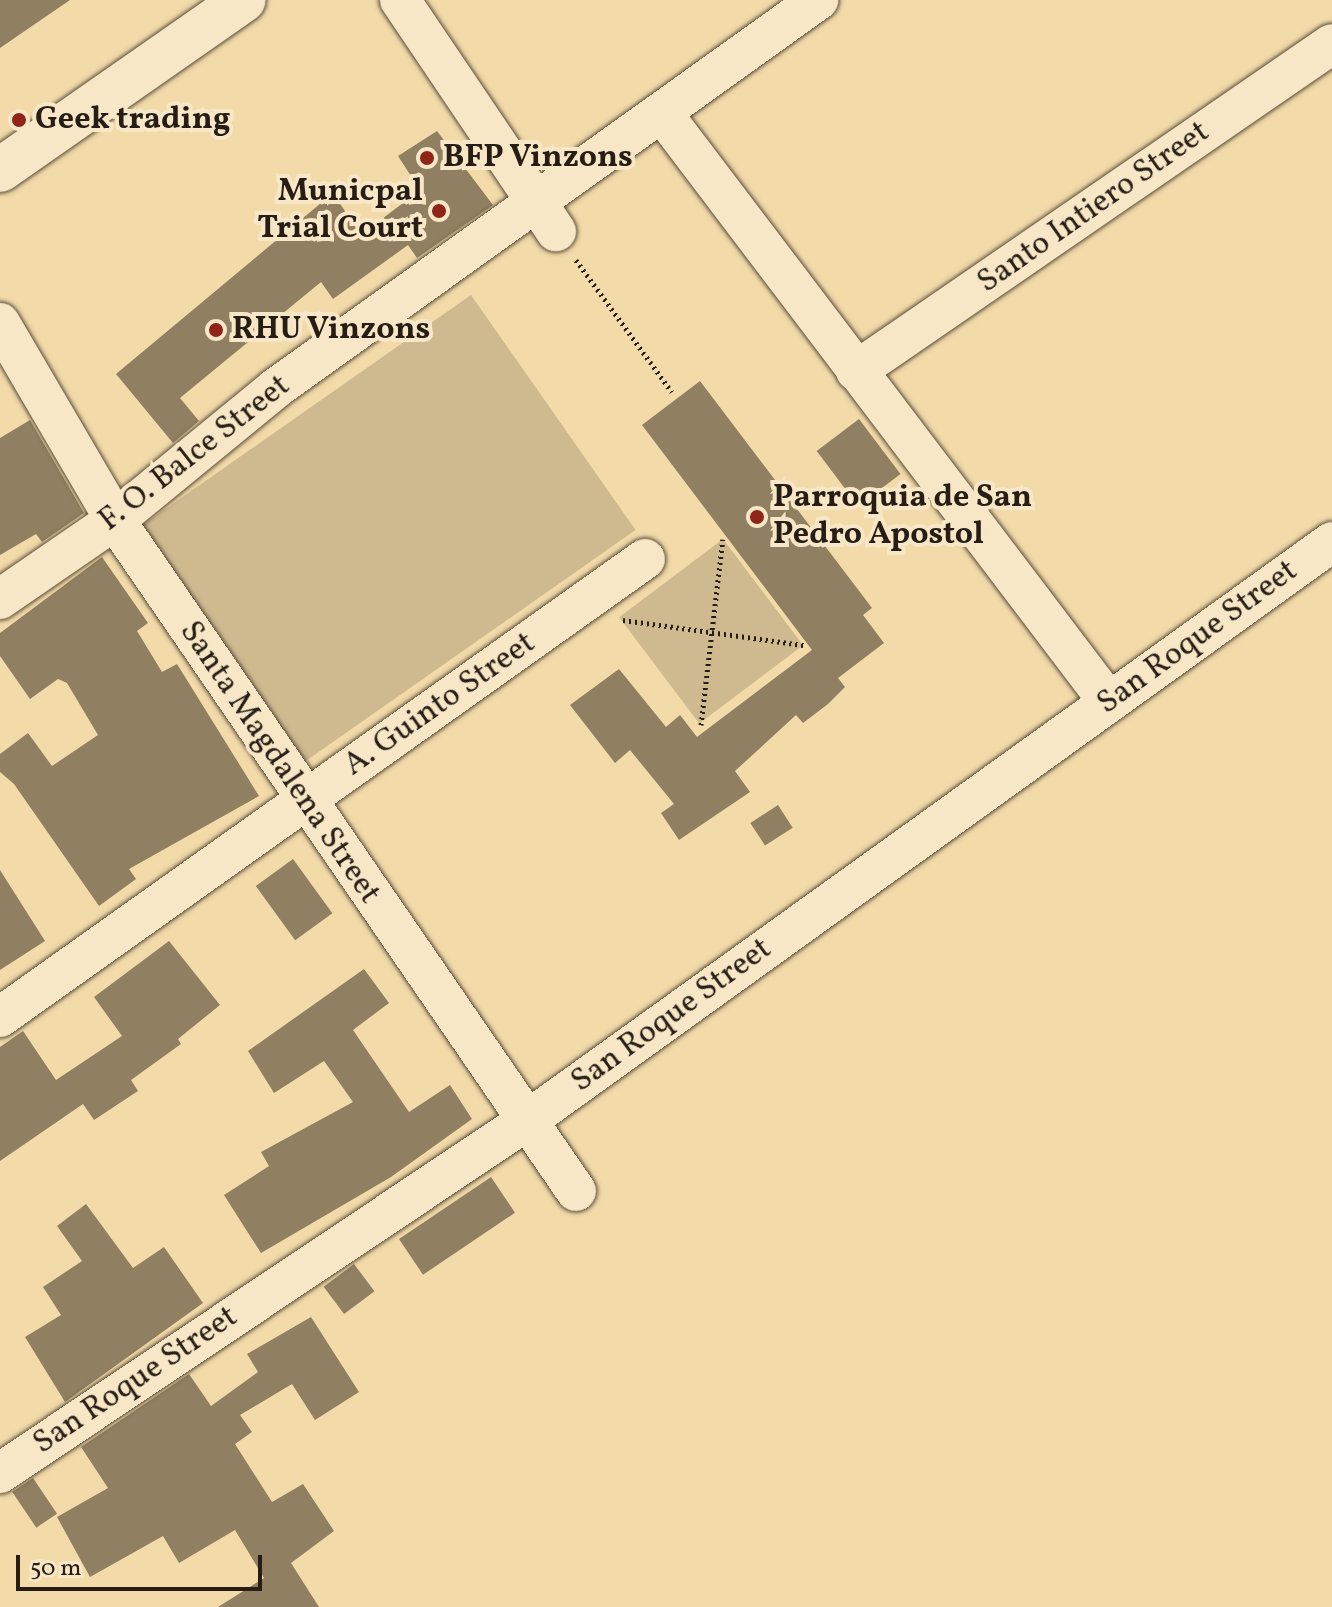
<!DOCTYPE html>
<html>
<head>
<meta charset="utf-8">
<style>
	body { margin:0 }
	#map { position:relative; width:1332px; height:1607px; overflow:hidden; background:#f2daa9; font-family:Vollkorn,serif }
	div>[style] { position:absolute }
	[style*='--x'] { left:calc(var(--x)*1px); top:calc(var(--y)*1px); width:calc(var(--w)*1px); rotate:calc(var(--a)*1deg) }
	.green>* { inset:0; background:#cfba90; transform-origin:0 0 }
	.building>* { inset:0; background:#917f61; transform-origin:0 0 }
	.path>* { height:5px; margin-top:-2.5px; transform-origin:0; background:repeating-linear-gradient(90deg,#271d14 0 2px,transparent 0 6px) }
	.roads { filter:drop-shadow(0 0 2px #5a4c39) drop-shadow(0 0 2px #5a4c39) }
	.street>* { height:40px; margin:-20px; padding:0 20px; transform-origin:20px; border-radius:20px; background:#f7e7c7 }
	.secondary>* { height:44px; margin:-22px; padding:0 22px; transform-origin:22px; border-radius:22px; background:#f7e7c7 }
	.dots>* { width:22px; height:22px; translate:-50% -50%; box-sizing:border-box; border:4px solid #f7e7c7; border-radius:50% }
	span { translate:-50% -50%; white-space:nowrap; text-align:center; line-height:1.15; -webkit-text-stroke:8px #f7e7c7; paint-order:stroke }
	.poi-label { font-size:32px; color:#271d14; font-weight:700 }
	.left { translate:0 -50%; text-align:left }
	.right { translate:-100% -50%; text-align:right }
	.street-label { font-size:32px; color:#271d14 }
	.scale { position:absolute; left:16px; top:1555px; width:246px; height:36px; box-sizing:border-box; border:4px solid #271d14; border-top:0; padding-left:10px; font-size:24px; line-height:28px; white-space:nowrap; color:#271d14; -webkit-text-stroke:6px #f7e7c7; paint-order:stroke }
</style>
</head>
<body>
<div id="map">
	<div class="green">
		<i style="left:471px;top:295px;width:287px;height:407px;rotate:55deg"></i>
		<i style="left:723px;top:539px;width:133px;height:130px;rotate:53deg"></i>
	</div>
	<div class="building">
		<i style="clip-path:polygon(0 0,70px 0,0 48px)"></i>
		<i style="clip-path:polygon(437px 131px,493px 205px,417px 258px,408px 245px,333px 299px,321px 282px,180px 398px,199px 421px,173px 443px,116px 374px,333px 193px,361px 235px,420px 190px,398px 156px)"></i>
		<i style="clip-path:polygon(700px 381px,872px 608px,863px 615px,884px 643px,838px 678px,845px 687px,828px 704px,803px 723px,796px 715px,735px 771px,750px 792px,679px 840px,661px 813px,674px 804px,630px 750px,615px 763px,570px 705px,619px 669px,666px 727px,680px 715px,697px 737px,812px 650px,642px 425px)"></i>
		<i style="left:859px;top:419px;width:69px;height:53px;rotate:53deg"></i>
		<i style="clip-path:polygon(30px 420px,84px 513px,42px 542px,36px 534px,0 555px,0 438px)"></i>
		<i style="clip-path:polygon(102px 557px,148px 623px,137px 631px,162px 672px,177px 664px,259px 796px,129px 869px,136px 879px,99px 906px,14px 784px,0 772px,0 754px,28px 733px,52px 766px,98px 735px,67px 683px,58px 679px,30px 699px,0 656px,0 633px)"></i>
		<i style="left:778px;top:805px;width:27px;height:33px;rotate:57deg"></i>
		<i style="left:293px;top:859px;width:67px;height:46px;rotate:54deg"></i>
		<i style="clip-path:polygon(0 870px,45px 941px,0 970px)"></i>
		<i style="clip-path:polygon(169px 941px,220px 1005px,178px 1039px,181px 1044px,131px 1080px,138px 1091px,94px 1120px,83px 1104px,0 1161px,0 1047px,23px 1031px,56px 1080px,122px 1036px,94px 997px)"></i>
		<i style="clip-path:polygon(364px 969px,389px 1003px,353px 1030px,409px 1112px,450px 1085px,472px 1119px,391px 1177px,261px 1253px,224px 1195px,269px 1166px,261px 1152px,353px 1102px,324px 1061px,274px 1093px,248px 1051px)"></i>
		<i style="left:491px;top:1177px;width:43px;height:111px;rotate:56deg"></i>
		<i style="clip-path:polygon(86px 1204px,133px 1268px,164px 1247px,203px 1303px,65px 1402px,25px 1337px,61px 1315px,43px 1287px,82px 1261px,57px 1226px)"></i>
		<i style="left:354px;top:1264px;width:34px;height:38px;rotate:53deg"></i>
		<i style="clip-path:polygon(311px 1317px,359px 1392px,315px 1420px,292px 1384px,240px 1415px,252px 1432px,235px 1444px,272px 1502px,303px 1484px,334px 1531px,291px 1563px,319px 1607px,218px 1607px,264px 1578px,235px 1530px,179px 1563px,163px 1536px,90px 1577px,57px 1517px,108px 1488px,81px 1447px,189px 1374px,211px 1406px,258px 1372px,247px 1354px)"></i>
		<i style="left:33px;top:1478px;width:43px;height:25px;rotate:56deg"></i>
	</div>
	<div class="path">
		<i style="--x:576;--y:260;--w:163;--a:54"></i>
		<i style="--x:623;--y:620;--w:183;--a:7.9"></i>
		<i style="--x:701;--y:725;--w:187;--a:-83.3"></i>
	</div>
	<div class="roads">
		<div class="street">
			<i style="--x:400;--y:0;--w:279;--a:56"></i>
			<i style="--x:662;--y:113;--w:738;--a:52.82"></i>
			<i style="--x:0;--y:323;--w:228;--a:59.7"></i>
			<i style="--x:115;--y:520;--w:814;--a:55.51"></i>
			<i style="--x:856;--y:371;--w:577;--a:-34.49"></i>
			<i style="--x:0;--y:599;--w:140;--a:-34.5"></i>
			<i style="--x:115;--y:520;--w:208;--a:-39.3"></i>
			<i style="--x:276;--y:388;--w:667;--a:-35.6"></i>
			<i style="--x:0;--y:1017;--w:791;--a:-35.38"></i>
			<i style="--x:0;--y:1473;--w:635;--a:-33.77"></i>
			<i style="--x:528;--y:1120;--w:990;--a:-35.71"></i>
		</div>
		<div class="secondary">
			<i style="--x:0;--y:170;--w:297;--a:-34.9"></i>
		</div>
	</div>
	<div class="dots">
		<i style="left:19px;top:120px;background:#8f2418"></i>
		<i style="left:427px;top:158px;background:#8f2418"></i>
		<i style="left:439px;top:211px;background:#8f2418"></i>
		<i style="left:216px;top:330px;background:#8f2418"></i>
		<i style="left:757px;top:517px;background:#8f2418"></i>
	</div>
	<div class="poi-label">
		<span class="left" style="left:35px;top:120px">Geek trading</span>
		<span class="left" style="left:443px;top:158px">BFP Vinzons</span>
		<span class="right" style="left:423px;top:211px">Municpal<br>Trial Court</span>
		<span class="left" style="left:232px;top:330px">RHU Vinzons</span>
		<span class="left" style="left:773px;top:517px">Parroquia de San<br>Pedro Apostol</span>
	</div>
	<div class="street-label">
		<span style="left:1094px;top:208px;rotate:-35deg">Santo Intiero Street</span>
		<span style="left:195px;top:454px;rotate:-38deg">F. O. Balce Street</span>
		<span style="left:1198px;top:638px;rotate:-36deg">San Roque Street</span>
		<span style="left:440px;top:705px;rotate:-35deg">A. Guinto Street</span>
		<span style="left:279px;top:763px;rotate:56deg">Santa Magdalena Street</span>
		<span style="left:672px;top:1016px;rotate:-36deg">San Roque Street</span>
		<span style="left:136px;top:1381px;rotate:-34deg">San Roque Street</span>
	</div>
	<div class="scale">50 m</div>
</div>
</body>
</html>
